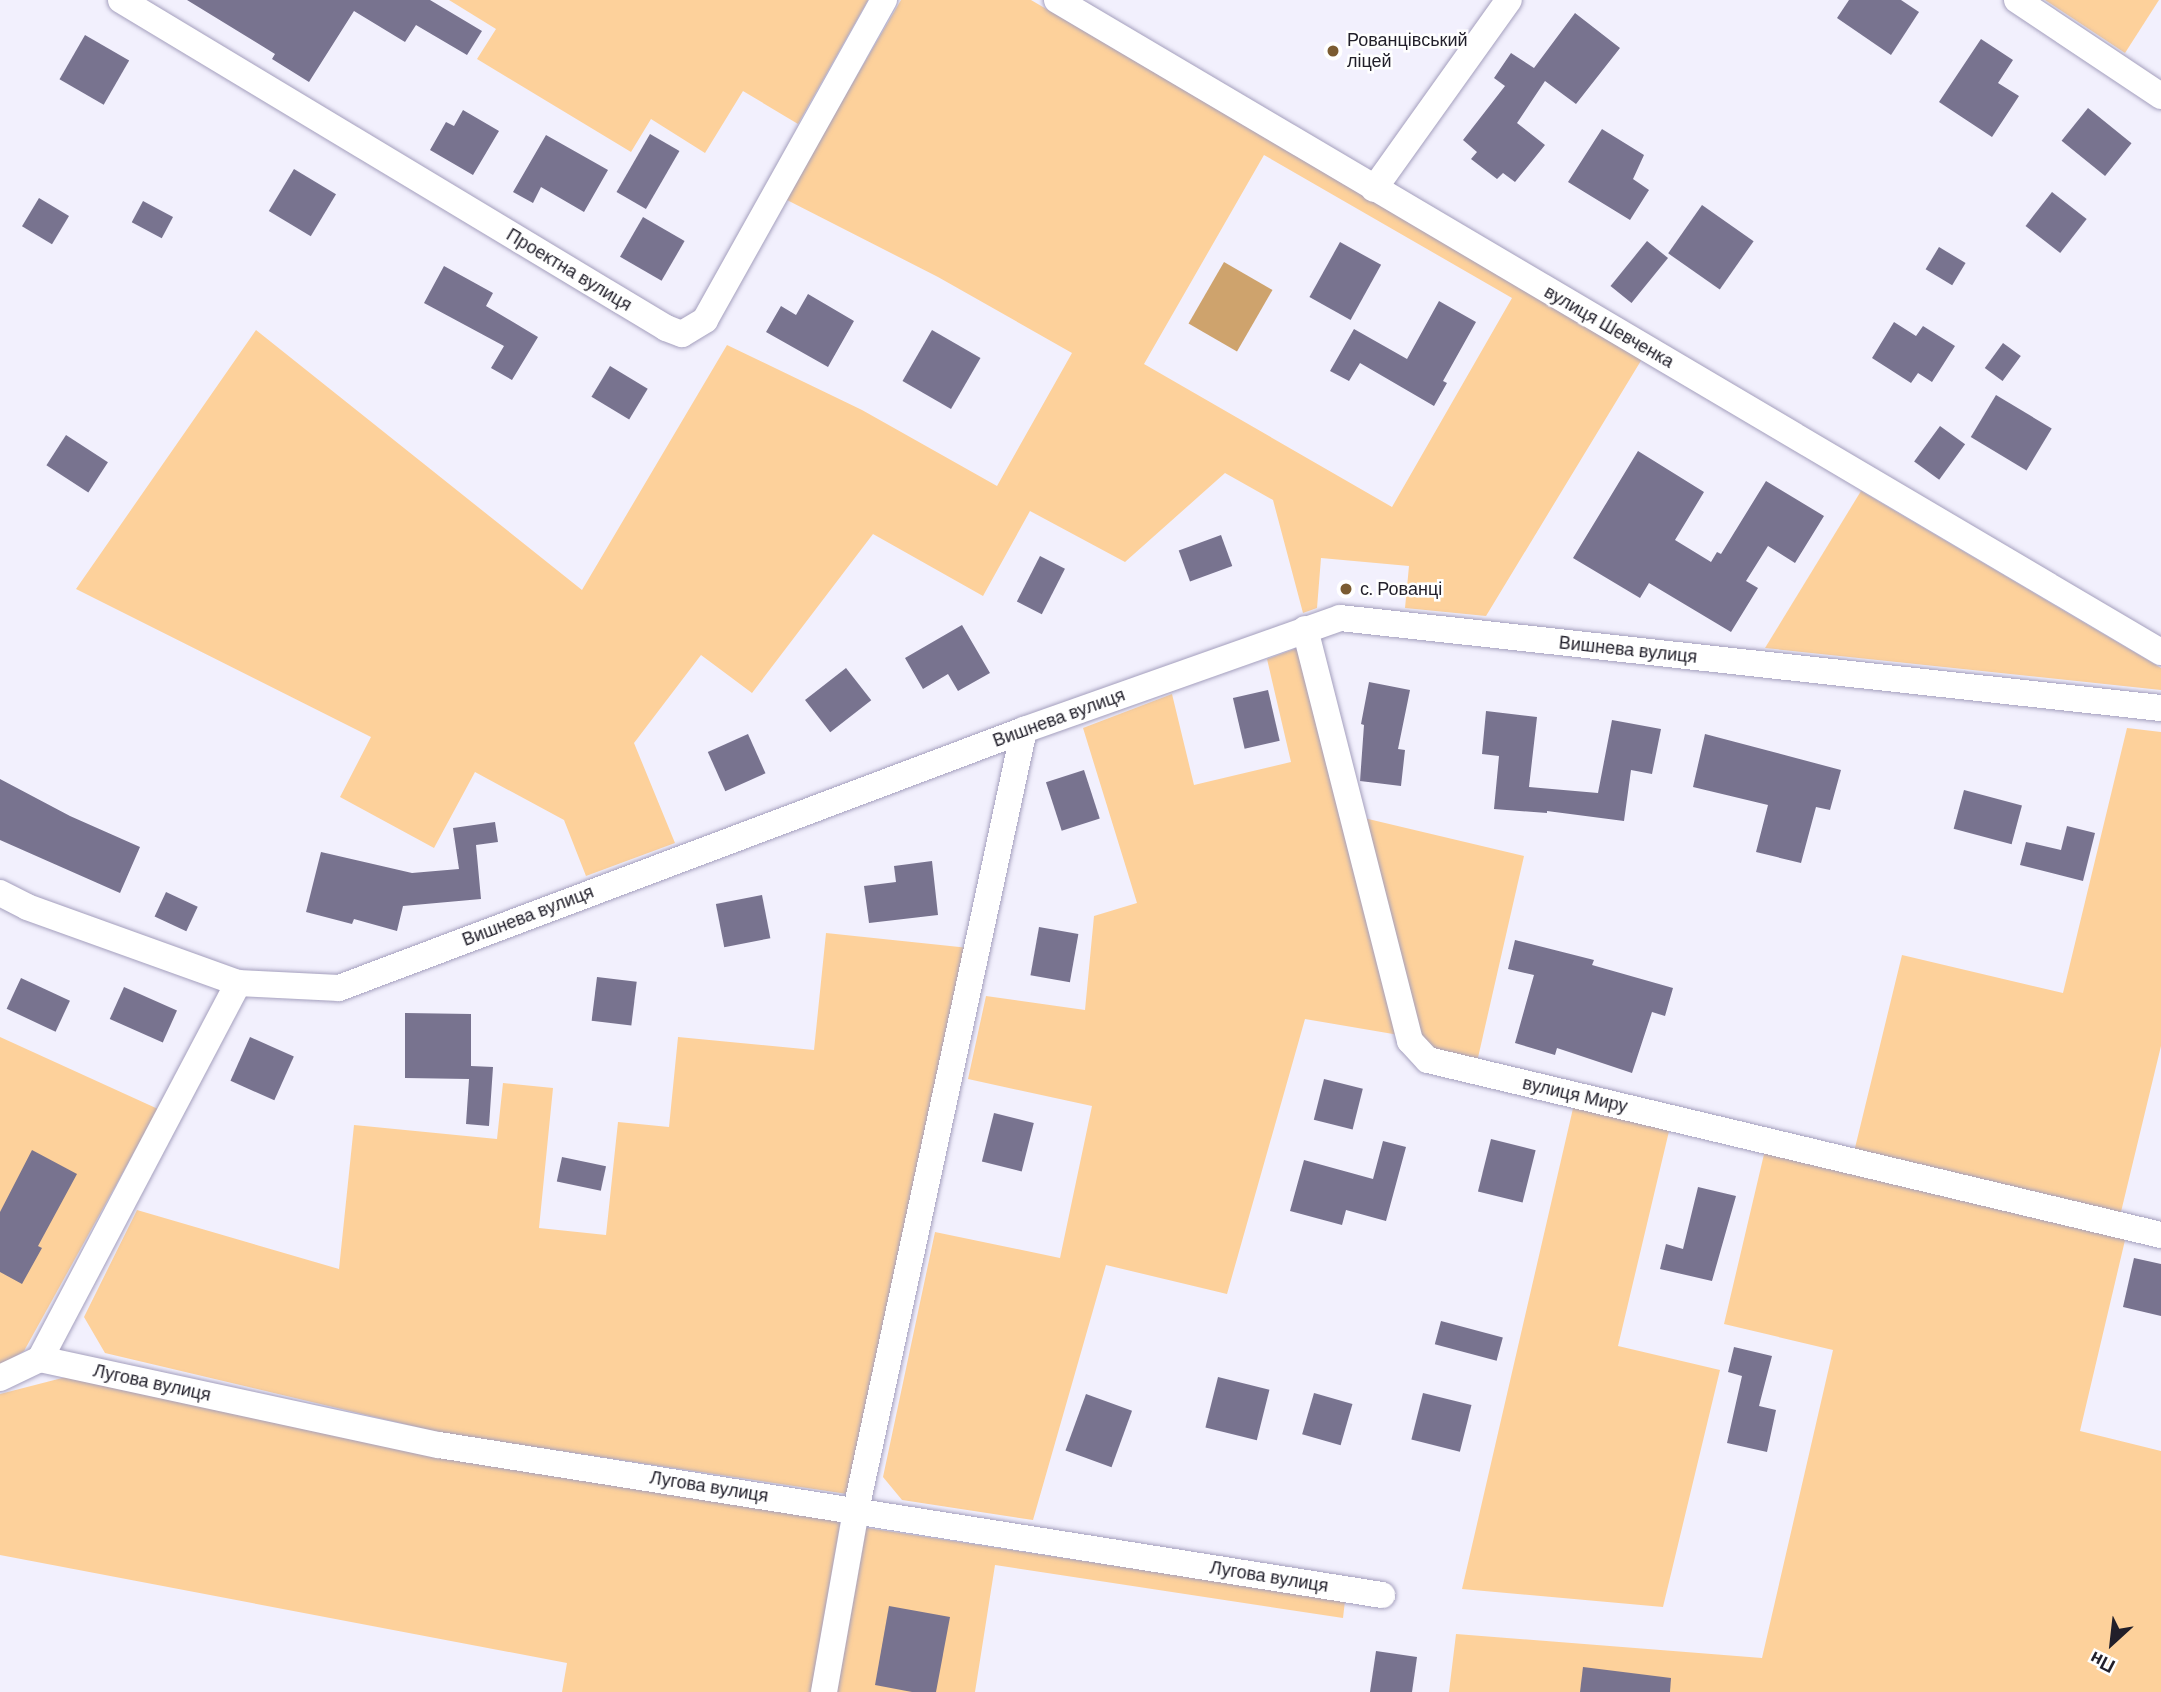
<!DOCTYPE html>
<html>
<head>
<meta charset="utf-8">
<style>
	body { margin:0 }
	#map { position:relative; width:2161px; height:1692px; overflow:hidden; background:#f2f0fd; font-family:"DM Sans",sans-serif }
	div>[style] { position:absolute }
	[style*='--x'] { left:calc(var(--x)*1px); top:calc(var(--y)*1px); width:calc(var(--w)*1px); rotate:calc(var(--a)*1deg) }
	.green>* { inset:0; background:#fdd19b }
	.water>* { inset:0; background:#cea36d; transform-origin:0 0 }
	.building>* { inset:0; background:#78738f; transform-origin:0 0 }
	.roads { filter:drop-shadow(0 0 2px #a49fbd) drop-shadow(0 0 2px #a49fbd) }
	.street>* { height:26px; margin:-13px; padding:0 13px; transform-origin:13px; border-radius:13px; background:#fff }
	.dots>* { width:19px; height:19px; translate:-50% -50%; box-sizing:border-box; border:4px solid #fff; border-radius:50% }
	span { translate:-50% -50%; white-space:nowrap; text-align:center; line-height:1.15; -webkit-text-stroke:5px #fff; paint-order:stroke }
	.poi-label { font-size:18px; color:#211f2a }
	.left { translate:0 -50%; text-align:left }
	.street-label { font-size:18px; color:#211f2a }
	.north { position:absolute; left:2077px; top:1608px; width:70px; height:70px; -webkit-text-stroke:5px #fff; paint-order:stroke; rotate:207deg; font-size:19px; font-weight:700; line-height:28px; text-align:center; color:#211f2a }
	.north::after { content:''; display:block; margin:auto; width:24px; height:32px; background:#211f2a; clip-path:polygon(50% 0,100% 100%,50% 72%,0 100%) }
</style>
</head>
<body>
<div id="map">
	<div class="green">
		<i style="clip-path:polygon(449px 0,868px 0,798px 124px,743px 91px,705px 153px,651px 119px,631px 152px,477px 59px,496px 29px)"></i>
		<i style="clip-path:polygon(evenodd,901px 0,1031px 0,1642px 359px,1486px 616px,1405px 608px,1409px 566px,1321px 558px,1317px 608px,1303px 613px,1273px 500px,1225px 473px,1125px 562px,1030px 511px,983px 596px,873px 534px,752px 693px,701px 655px,634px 743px,675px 843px,586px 876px,564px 820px,475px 772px,434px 848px,340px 797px,371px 737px,76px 589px,256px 330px,582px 590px,727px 345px,862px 410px,997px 486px,1072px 353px,938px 277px,785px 199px,901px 0,1264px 155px,1512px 298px,1392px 507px,1144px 364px,1264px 155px)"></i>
		<i style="clip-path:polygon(2045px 0,2159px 0,2125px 53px)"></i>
		<i style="clip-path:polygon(1861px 491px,2161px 668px,2161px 690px,1765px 648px)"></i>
		<i style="clip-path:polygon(1300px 647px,1399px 1035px,1305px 1019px,1227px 1294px,1106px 1265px,1033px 1520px,902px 1500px,883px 1477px,935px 1232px,1060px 1258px,1092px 1106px,968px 1079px,986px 996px,1085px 1010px,1094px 916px,1137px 903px,1083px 728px,1172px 694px,1194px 785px,1291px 762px,1267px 659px)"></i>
		<i style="clip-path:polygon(2127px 728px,2161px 732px,2161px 1046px,2120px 1216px,1854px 1152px,1902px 955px,2063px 993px)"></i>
		<i style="clip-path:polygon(1364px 818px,1524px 856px,1477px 1062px,1433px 1052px,1418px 1036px)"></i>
		<i style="clip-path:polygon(826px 933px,969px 948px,847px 1494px,442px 1433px,105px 1353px,84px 1317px,137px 1210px,339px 1269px,354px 1125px,497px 1139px,503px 1083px,553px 1088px,539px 1228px,606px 1235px,618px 1122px,669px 1127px,678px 1037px,814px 1050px)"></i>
		<i style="clip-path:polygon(0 1037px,158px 1109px,24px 1351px,0 1366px)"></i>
		<i style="clip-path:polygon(1574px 1104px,1670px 1127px,1618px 1346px,1720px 1370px,1663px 1607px,1462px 1589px)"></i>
		<i style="clip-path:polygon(1765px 1150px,2126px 1236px,2080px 1431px,2161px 1451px,2161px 1692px,1449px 1692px,1456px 1634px,1762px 1658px,1833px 1350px,1724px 1324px)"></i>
		<i style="clip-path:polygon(66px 1377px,841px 1520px,811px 1692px,562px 1692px,567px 1663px,0 1555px,0 1394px)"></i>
		<i style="clip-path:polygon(861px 1527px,1345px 1601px,1343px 1618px,995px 1565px,975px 1692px,836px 1692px)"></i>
	</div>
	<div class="water">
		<i style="left:1224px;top:262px;width:56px;height:71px;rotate:30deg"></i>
	</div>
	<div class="building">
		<i style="clip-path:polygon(187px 0,430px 0,482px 31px,467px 55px,416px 25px,405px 42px,354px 11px,309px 82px,272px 59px,275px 54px)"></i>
		<i style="clip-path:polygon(1849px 0,1901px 0,1919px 12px,1891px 55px,1837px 18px)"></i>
		<i style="clip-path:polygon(1575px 13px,1620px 48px,1576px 104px,1545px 81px,1517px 123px,1545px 145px,1515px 182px,1503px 173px,1497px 179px,1471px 159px,1477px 152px,1463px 140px,1505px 86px,1494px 78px,1511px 53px,1534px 68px)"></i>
		<i style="left:85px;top:35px;width:51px;height:51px;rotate:30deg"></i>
		<i style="clip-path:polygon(1981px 39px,2013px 60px,1998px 83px,2019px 96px,1992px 137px,1939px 102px)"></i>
		<i style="left:2088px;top:108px;width:56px;height:42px;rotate:39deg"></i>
		<i style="clip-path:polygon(463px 110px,499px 131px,473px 175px,430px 150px,446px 122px,454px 126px)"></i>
		<i style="clip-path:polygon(1602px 129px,1644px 155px,1633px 179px,1649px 190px,1630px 220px,1568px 182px)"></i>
		<i style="left:650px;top:134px;width:34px;height:67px;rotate:30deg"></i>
		<i style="clip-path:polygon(546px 135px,608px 170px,584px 212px,541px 187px,533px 203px,513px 192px)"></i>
		<i style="left:294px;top:169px;width:49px;height:49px;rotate:31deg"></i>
		<i style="left:2052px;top:192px;width:44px;height:43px;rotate:38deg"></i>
		<i style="left:39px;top:198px;width:35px;height:33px;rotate:31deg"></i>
		<i style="left:143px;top:201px;width:34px;height:24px;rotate:28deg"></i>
		<i style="left:1702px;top:205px;width:63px;height:59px;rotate:35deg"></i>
		<i style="left:643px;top:217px;width:48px;height:46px;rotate:30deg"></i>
		<i style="left:1647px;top:241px;width:27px;height:58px;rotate:39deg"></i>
		<i style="left:1340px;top:242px;width:47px;height:63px;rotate:29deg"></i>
		<i style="left:1939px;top:247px;width:31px;height:26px;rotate:31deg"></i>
		<i style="clip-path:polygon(444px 266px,493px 293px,486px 306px,538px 337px,512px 380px,491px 368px,504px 346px,424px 303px)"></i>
		<i style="clip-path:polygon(808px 294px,854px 321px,828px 367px,766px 332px,781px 306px,796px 315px)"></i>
		<i style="clip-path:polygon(1439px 301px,1476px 322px,1443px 381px,1447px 383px,1434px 406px,1360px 363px,1349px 381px,1330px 371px,1354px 329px,1407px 359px)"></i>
		<i style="clip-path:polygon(1894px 322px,1916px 336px,1923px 326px,1955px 346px,1932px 382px,1918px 373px,1911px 383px,1872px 358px)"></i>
		<i style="left:932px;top:330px;width:56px;height:59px;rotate:30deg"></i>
		<i style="left:2003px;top:343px;width:22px;height:31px;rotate:36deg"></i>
		<i style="left:610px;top:366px;width:44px;height:36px;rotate:31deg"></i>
		<i style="left:1996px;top:395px;width:65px;height:49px;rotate:31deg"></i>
		<i style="left:1940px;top:426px;width:31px;height:44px;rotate:36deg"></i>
		<i style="left:66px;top:435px;width:50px;height:36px;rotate:33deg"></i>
		<i style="clip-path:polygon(1638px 451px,1704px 492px,1675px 540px,1711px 562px,1717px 552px,1721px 554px,1766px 481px,1824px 516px,1795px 563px,1768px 546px,1746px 581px,1758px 588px,1731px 632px,1649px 583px,1640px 598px,1573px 558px)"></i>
		<i style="left:1221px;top:535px;width:33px;height:45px;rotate:70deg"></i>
		<i style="left:1040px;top:556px;width:28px;height:51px;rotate:27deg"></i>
		<i style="clip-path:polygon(962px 625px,990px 673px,958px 691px,948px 674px,923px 689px,905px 658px)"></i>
		<i style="left:846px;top:668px;width:41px;height:52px;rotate:52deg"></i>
		<i style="clip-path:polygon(1369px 682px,1410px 690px,1398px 749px,1405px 750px,1401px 786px,1360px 781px,1364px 725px,1361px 724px)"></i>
		<i style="left:1268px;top:690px;width:52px;height:36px;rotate:77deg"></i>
		<i style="clip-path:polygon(1486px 711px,1537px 717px,1529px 787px,1598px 793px,1612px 720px,1661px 729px,1652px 774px,1631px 770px,1624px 821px,1547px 811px,1547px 813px,1494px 809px,1499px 756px,1482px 754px)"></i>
		<i style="left:748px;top:734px;width:43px;height:44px;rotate:66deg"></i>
		<i style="clip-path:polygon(1705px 734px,1841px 770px,1830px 810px,1816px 807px,1801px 863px,1756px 852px,1768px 805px,1693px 787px)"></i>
		<i style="left:1084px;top:770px;width:51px;height:40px;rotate:72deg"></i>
		<i style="clip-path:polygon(0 779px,70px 816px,140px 847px,120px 893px,0 840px)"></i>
		<i style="left:1964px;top:790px;width:60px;height:40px;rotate:15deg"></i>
		<i style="clip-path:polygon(495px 822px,498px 842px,476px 845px,481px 899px,403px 906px,397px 931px,354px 919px,352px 924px,306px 912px,321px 852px,412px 873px,459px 869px,453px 828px)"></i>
		<i style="clip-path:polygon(2067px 826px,2095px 833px,2083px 881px,2020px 865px,2026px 842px,2061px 850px)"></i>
		<i style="clip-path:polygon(932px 861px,938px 915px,869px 923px,864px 886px,896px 882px,894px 866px)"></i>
		<i style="left:166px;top:892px;width:35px;height:27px;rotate:25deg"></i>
		<i style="left:762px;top:895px;width:44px;height:47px;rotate:79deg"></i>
		<i style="left:1039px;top:927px;width:40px;height:49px;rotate:10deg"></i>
		<i style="clip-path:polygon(1515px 940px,1594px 960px,1592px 965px,1673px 988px,1665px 1016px,1652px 1012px,1632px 1073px,1557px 1048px,1555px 1055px,1515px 1043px,1534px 975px,1508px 969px)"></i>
		<i style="left:597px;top:977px;width:40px;height:44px;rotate:7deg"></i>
		<i style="left:21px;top:978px;width:54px;height:34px;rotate:25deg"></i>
		<i style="left:124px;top:987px;width:58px;height:35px;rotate:24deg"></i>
		<i style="clip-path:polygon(405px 1013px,471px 1014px,471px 1066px,493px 1067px,489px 1126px,466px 1124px,469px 1079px,405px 1078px)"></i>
		<i style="left:250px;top:1037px;width:48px;height:48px;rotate:24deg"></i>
		<i style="left:1324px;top:1079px;width:40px;height:42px;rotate:14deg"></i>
		<i style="left:994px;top:1113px;width:41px;height:50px;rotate:14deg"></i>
		<i style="left:1491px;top:1139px;width:46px;height:54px;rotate:14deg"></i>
		<i style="clip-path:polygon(1383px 1141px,1406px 1147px,1386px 1221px,1346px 1210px,1342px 1225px,1290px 1211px,1304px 1160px,1373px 1179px)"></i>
		<i style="clip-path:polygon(32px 1150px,77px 1174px,38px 1246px,42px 1248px,22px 1284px,0 1272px,0 1212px)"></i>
		<i style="left:562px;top:1157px;width:45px;height:25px;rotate:12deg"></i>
		<i style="clip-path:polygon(1698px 1187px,1736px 1196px,1712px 1281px,1660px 1269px,1666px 1244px,1683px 1249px)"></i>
		<i style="clip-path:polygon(2134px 1258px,2161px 1264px,2161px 1316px,2123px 1307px)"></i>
		<i style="left:1441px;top:1321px;width:64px;height:24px;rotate:15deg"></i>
		<i style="clip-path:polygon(1734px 1347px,1772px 1356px,1759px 1406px,1776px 1410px,1767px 1452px,1727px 1443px,1742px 1376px,1728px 1372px)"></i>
		<i style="left:1218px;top:1377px;width:53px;height:52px;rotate:14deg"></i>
		<i style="left:1314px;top:1393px;width:40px;height:43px;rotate:16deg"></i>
		<i style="left:1423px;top:1393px;width:50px;height:48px;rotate:14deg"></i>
		<i style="left:1086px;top:1394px;width:49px;height:60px;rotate:20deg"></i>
		<i style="clip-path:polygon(889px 1606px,950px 1617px,936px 1692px,912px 1692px,875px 1685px)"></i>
		<i style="clip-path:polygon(1376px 1651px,1417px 1657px,1412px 1692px,1370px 1692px)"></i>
		<i style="clip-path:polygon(1583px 1667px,1671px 1678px,1670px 1692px,1580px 1692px)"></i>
	</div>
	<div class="roads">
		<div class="street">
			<i style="--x:121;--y:0;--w:636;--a:31.04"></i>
			<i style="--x:666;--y:328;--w:17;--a:21"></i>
			<i style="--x:682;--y:334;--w:27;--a:-31"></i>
			<i style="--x:705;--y:320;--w:367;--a:-60.8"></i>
			<i style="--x:1057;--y:0;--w:1282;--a:30.57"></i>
			<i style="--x:2017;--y:0;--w:173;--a:33.7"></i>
			<i style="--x:1374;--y:189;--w:232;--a:-54.5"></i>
			<i style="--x:1305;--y:629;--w:425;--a:75.7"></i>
			<i style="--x:1410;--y:1041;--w:26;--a:47"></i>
			<i style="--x:1428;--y:1060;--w:754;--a:13.43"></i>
			<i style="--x:0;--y:893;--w:30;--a:27"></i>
			<i style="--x:27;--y:907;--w:224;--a:19.8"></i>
			<i style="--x:238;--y:983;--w:101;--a:2.8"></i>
			<i style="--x:339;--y:988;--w:732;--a:-20.64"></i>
			<i style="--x:1024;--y:730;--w:335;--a:-19.5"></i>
			<i style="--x:1340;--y:618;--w:826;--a:6.26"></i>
			<i style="--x:40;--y:1359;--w:408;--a:12.2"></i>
			<i style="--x:439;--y:1445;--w:955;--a:9.04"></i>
			<i style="--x:0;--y:1378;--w:44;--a:-25.4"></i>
			<i style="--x:40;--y:1359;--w:425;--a:-62.2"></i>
			<i style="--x:824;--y:1692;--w:185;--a:-80"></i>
			<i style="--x:856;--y:1510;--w:798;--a:-77.85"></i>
		</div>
	</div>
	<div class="dots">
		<i style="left:1333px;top:51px;background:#7b5b31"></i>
		<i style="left:1346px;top:589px;background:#7b5b31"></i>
	</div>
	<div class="poi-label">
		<span class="left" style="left:1347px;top:51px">Рованцівський<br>ліцей</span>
		<span class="left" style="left:1360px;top:589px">с. Рованці</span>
	</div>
	<div class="street-label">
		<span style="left:569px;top:270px;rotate:31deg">Проектна вулиця</span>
		<span style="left:1609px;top:327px;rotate:30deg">вулиця Шевченка</span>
		<span style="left:1628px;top:650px;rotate:6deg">Вишнева вулиця</span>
		<span style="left:1059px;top:718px;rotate:-20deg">Вишнева вулиця</span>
		<span style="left:528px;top:916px;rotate:-21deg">Вишнева вулиця</span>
		<span style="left:1575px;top:1095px;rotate:13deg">вулиця Миру</span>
		<span style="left:152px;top:1383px;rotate:12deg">Лугова вулиця</span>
		<span style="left:709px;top:1487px;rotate:9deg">Лугова вулиця</span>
		<span style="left:1269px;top:1577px;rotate:9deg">Лугова вулиця</span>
	</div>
	<div class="north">Пн</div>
</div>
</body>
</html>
